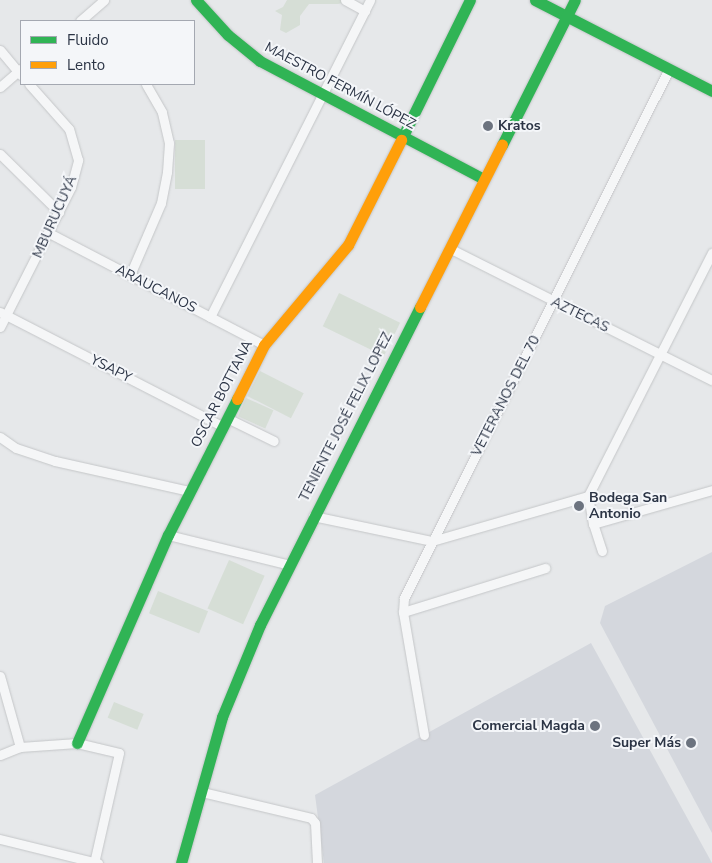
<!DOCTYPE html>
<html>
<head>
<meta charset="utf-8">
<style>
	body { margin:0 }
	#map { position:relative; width:712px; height:863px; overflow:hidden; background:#e6e8ea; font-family:"Nunito Sans",sans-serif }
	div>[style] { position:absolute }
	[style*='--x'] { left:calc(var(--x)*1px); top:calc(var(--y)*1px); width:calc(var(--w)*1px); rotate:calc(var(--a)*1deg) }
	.built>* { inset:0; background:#d4d7dd }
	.green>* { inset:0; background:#d6ded6; transform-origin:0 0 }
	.roads { filter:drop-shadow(0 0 1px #c4c6c8) drop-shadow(0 0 1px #c4c6c8) }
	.street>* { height:9px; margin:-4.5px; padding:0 4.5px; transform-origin:4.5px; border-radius:4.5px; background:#f5f6f7 }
	.fast>* { height:11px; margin:-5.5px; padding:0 5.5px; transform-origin:5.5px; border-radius:5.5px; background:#30b455 }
	.slow>* { height:11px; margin:-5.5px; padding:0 5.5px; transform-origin:5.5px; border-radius:5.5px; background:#ff9f0a }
	.dots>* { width:14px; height:14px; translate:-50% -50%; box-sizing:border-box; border:2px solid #f4f6f9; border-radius:50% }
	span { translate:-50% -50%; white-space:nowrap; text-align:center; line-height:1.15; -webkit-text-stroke:4px #f4f6f9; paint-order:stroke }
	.street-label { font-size:14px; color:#2b3445 }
	.poi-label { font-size:14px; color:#2b3445; font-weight:700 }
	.left { translate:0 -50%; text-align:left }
	.right { translate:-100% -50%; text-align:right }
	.legend { position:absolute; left:20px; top:20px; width:175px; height:65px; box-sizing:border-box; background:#f4f6f9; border:1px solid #a4a8b1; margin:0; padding:6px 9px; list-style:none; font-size:15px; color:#2b3445 }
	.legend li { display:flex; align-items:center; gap:10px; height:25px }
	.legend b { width:25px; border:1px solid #a4a8b1 }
</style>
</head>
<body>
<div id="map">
	<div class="built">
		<i style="clip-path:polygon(712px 552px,712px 833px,600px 623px,605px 606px)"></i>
		<i style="clip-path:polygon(591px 643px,712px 863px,324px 863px,315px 795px)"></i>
	</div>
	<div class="green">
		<i style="clip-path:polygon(287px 0,354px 0,338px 4px,309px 4px,300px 16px,300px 25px,286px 33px,280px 30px,282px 15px,275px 11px,283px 7px)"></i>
		<i style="left:175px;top:140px;width:30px;height:49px"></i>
		<i style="left:339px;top:293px;width:68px;height:37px;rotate:26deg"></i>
		<i style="left:260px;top:371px;width:49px;height:28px;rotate:27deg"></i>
		<i style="left:246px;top:398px;width:30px;height:20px;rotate:24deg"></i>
		<i style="left:229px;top:560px;width:39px;height:53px;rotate:24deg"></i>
		<i style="left:158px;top:591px;width:54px;height:24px;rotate:22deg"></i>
		<i style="left:114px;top:702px;width:32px;height:17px;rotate:22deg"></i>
	</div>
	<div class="roads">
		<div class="street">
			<i style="--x:345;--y:0;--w:23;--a:29"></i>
			<i style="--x:80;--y:21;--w:32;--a:-41"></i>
			<i style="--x:0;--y:50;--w:33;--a:50"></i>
			<i style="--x:0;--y:87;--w:28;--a:-41"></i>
			<i style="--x:0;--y:154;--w:83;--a:44.5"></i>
			<i style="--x:49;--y:233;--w:242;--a:27.5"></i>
			<i style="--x:449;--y:248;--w:294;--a:26.7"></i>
			<i style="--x:130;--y:275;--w:78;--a:-66.7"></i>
			<i style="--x:161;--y:203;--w:32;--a:-79"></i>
			<i style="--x:167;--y:172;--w:29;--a:-86"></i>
			<i style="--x:169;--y:143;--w:32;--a:-103"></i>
			<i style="--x:162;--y:112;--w:32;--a:-120"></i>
			<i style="--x:0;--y:312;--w:250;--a:27.2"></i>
			<i style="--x:210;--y:317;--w:355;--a:-63.2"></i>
			<i style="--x:0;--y:327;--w:157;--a:-63.1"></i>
			<i style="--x:71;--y:187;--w:28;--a:-75"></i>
			<i style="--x:78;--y:160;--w:32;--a:-106"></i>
			<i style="--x:69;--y:129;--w:60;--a:-131.6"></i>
			<i style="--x:227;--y:418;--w:52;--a:26.1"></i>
			<i style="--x:0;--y:437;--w:19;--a:35"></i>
			<i style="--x:16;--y:448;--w:41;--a:18.4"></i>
			<i style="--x:55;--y:461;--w:137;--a:12.6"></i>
			<i style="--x:313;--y:516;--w:122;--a:11.9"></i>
			<i style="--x:432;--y:541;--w:162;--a:-16.1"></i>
			<i style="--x:593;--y:524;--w:124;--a:-15.9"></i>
			<i style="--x:168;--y:535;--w:126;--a:13.8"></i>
			<i style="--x:602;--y:551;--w:28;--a:-108"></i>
			<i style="--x:593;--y:524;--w:28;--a:-100"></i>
			<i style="--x:588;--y:496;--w:273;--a:-63"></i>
			<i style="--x:403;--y:612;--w:149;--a:-17.2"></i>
			<i style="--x:0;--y:676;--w:74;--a:74.3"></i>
			<i style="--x:424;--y:735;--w:125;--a:-99.7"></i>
			<i style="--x:403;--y:612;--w:14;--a:-86"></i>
			<i style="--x:404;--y:598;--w:592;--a:-63.39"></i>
			<i style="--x:0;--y:755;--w:22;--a:-22"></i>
			<i style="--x:20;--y:747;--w:57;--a:-4"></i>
			<i style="--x:77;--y:743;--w:43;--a:13.4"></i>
			<i style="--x:119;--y:753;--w:113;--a:102.8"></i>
			<i style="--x:202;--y:792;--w:112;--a:13.4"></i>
			<i style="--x:311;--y:818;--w:6;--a:51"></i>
			<i style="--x:315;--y:823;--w:40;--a:87.1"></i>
			<i style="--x:0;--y:839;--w:101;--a:13.8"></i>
		</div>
		<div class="fast">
			<i style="--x:196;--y:0;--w:47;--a:47.6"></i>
			<i style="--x:228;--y:35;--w:41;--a:39.1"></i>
			<i style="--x:260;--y:61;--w:253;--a:27.8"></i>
			<i style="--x:535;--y:0;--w:199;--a:27.2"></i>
			<i style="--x:401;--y:140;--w:156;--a:-63.8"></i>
			<i style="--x:502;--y:145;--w:162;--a:-63.3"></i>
			<i style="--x:77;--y:743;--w:227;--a:-66.4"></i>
			<i style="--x:168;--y:535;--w:153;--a:-63.1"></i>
			<i style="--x:181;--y:863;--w:152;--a:-74.3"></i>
			<i style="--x:222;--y:717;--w:100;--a:-67.6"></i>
			<i style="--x:260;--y:625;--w:356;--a:-63.3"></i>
		</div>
		<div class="slow">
			<i style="--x:420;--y:307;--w:182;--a:-63.2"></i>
			<i style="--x:237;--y:399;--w:60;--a:-63.4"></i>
			<i style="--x:264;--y:345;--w:131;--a:-50"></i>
			<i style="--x:348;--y:245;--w:118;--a:-63.2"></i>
		</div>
	</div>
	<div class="dots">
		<i style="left:488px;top:126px;background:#6c737f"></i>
		<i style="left:579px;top:506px;background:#6c737f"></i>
		<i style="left:595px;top:726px;background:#6c737f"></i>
		<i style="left:691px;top:743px;background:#6c737f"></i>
	</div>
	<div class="street-label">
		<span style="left:340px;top:86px;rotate:28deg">MAESTRO FERMÍN LÓPEZ</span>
		<span style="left:55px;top:217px;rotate:-66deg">MBURUCUYÁ</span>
		<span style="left:156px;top:289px;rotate:27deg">ARAUCANOS</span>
		<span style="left:580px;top:315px;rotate:26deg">AZTECAS</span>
		<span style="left:111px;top:369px;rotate:27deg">YSAPY</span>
		<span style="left:222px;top:394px;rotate:-63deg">OSCAR BOTTANA</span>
		<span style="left:506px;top:396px;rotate:-63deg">VETERANOS DEL 70</span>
		<span style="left:346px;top:417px;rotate:-63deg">TENIENTE JOSÉ FELIX LOPEZ</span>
	</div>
	<div class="poi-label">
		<span class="left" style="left:498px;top:126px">Kratos</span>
		<span class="left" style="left:589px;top:506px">Bodega San<br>Antonio</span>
		<span class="right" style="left:585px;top:726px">Comercial Magda</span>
		<span class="right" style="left:681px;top:743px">Super Más</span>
	</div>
	<ul class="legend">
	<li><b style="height:6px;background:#30b455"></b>Fluido</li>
	<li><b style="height:6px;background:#ff9f0a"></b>Lento</li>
	</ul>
</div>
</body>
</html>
